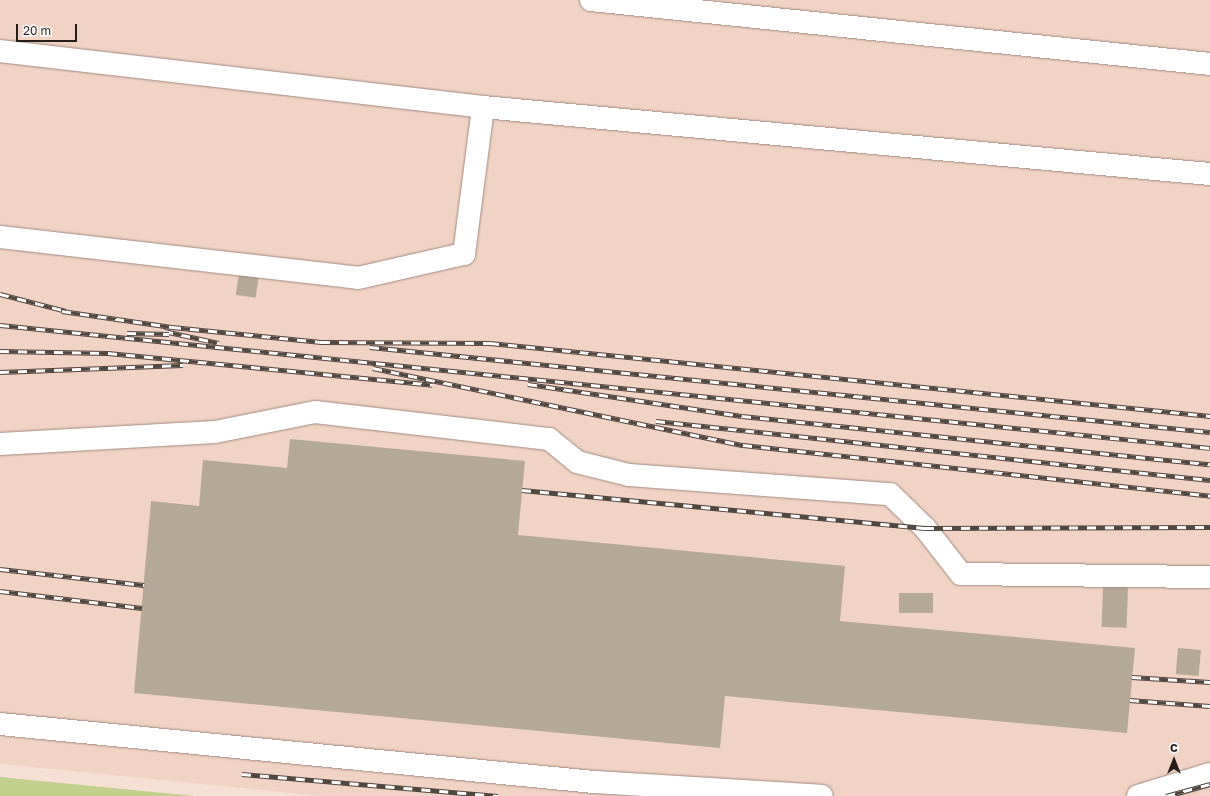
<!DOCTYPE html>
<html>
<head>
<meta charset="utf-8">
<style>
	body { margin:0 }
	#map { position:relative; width:1210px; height:796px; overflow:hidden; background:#f6e0d5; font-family:"Golos Text",sans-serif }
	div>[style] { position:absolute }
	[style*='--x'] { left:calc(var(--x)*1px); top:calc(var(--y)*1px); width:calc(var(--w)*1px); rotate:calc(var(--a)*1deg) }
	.built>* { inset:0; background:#f1d3c5 }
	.green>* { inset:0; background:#c3cf8d }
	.building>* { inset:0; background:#b4a897; transform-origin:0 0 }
	.roads { filter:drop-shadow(0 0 1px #9f8a81) drop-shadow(0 0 1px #9f8a81) }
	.minor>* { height:22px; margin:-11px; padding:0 11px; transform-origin:11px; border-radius:11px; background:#fff }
	.rail>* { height:4.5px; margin-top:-2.25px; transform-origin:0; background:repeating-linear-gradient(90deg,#fff 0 9px,#514741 0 18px); box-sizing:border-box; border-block:1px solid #514741 }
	span { translate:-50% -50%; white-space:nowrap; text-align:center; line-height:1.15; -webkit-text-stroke:4px #fff; paint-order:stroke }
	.north { position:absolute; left:1154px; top:740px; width:40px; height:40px; -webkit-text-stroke:3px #fff; paint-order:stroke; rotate:0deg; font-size:11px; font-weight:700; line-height:16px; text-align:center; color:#241d19 }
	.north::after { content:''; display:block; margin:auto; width:14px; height:18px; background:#241d19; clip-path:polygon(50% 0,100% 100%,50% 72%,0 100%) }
	.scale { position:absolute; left:16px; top:24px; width:61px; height:18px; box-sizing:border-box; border:2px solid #241d19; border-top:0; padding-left:5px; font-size:12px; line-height:14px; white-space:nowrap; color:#241d19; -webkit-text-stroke:3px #fff; paint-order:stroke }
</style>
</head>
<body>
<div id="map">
	<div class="built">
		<i style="clip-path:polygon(0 0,1210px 0,1210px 796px,321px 796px,0 764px)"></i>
	</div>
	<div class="green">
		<i style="clip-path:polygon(0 777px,195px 796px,0 796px)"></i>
	</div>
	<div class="building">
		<i style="left:239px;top:274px;width:20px;height:21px;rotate:9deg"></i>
		<i style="clip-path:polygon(290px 439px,525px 461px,518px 535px,845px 566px,840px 621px,1135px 648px,1127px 733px,725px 696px,720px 748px,134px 693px,151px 501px,199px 506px,203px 460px,287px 468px)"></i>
		<i style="left:1103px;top:586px;width:25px;height:41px;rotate:2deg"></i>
		<i style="left:899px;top:593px;width:34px;height:20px"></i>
		<i style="left:1178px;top:648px;width:23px;height:26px;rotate:5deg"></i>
	</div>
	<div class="roads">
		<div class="minor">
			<i style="--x:591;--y:0;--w:622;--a:5.9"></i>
			<i style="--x:0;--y:51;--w:486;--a:6.6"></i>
			<i style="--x:483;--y:107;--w:730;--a:5.27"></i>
			<i style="--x:0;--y:237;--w:360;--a:6.5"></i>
			<i style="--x:358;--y:278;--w:109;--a:-12.8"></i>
			<i style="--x:464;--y:254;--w:148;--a:-82.6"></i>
			<i style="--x:0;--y:444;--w:215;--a:-3.2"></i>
			<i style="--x:215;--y:432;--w:102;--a:-11.3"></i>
			<i style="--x:315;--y:412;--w:236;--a:6.6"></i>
			<i style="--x:549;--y:439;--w:36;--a:39"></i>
			<i style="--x:577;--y:462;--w:54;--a:14"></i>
			<i style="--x:629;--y:475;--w:262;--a:4.2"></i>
			<i style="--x:890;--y:494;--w:49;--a:44.2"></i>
			<i style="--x:925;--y:528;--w:58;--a:52"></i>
			<i style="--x:961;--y:574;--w:249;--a:0.7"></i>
			<i style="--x:0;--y:724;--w:597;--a:5.58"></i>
			<i style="--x:594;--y:782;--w:228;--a:3.5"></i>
			<i style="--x:1138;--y:796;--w:75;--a:-17"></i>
		</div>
	</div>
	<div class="rail">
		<i style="--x:0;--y:294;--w:68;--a:14.4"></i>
		<i style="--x:62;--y:311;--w:111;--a:8.3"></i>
		<i style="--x:172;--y:327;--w:150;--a:5.7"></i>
		<i style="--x:321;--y:342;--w:169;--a:0.3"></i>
		<i style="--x:490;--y:343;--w:724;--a:5.79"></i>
		<i style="--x:0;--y:325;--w:1216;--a:5.8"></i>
		<i style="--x:164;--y:331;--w:56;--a:12.3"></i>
		<i style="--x:127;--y:333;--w:42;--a:1.4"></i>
		<i style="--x:370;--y:347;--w:844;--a:5.78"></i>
		<i style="--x:0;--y:351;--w:108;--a:1.1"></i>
		<i style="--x:108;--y:353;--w:326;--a:5.6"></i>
		<i style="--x:373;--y:368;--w:378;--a:11.8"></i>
		<i style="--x:743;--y:445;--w:470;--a:6.2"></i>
		<i style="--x:0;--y:372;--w:183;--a:-2.2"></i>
		<i style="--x:528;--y:384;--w:216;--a:8.5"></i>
		<i style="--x:742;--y:416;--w:470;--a:5.9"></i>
		<i style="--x:656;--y:421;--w:557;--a:6.08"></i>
		<i style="--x:522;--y:490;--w:405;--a:5.4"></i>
		<i style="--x:925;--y:528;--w:285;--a:-0.2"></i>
		<i style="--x:0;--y:569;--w:145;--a:6.3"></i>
		<i style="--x:0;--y:591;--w:143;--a:6.8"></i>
		<i style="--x:1132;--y:677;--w:78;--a:3.7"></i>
		<i style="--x:1130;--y:700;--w:80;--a:4.3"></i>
		<i style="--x:242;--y:774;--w:257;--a:4.9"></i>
		<i style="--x:1166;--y:796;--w:46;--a:-15.3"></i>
	</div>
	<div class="north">С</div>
	<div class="scale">20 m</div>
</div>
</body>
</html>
